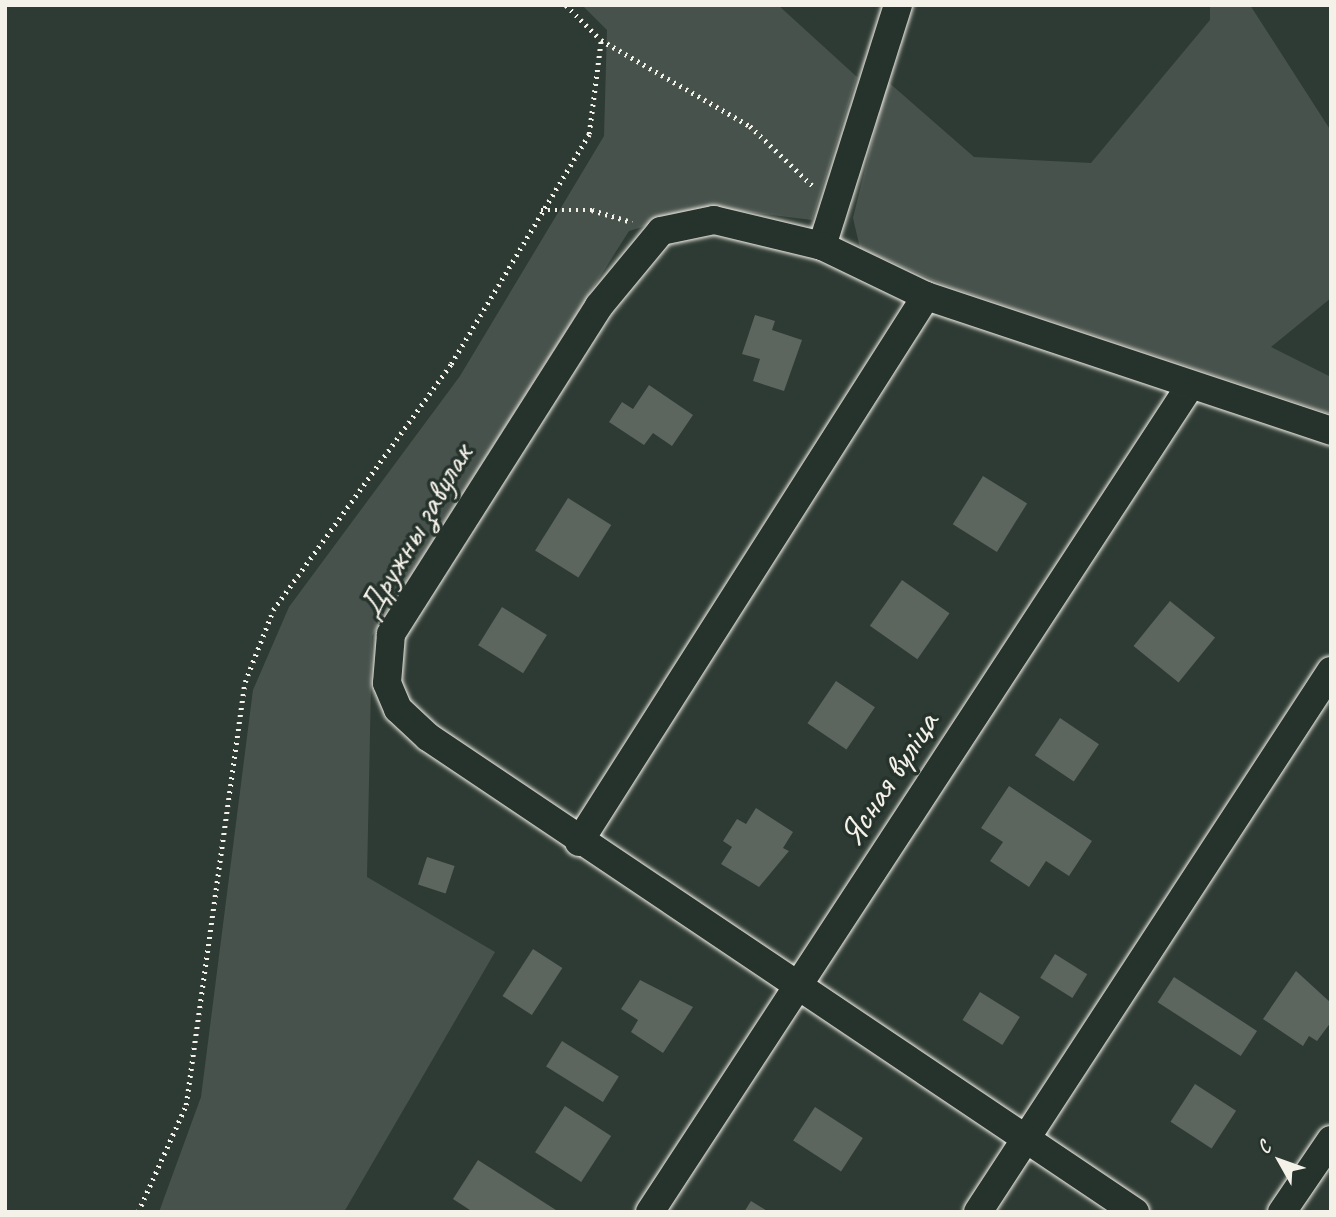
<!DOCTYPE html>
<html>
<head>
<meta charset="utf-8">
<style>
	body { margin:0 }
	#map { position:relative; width:1336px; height:1217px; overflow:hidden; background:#2e3b34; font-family:Caveat,sans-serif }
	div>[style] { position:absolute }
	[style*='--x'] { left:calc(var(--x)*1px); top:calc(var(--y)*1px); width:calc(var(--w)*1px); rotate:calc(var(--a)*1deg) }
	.green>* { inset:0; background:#48524c }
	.building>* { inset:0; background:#5c655e; transform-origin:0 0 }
	.path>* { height:4.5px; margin-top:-2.25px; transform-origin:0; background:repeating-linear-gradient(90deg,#f4f1e8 0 2px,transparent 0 7px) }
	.roads { filter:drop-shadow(0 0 2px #f4f1e8) drop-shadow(0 0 2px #f4f1e8) }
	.minor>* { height:28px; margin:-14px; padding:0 14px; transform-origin:14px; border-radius:14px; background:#26332d }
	span { translate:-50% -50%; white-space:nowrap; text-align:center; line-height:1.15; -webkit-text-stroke:7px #26332d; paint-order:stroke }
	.street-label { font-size:35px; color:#f4f1e8 }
	.frame { position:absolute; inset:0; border:7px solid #f4f1e8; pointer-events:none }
	.north { position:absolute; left:1245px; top:1126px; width:70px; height:70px; -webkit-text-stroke:5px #26332d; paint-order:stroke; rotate:310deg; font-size:19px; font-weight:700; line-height:28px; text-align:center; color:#f4f1e8 }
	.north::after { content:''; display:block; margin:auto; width:24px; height:32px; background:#f4f1e8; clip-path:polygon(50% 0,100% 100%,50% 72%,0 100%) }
</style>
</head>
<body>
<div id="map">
	<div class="green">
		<i style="clip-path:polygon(582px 5px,778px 5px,857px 77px,812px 220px,707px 207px,629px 231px,372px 636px,367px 877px,495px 952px,344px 1212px,159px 1212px,201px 1097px,253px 690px,289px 607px,460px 376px,604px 136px,607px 30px)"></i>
		<i style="clip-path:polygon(1210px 5px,1250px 5px,1331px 131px,1331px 298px,1271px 347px,1331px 377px,1331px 414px,944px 285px,860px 248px,853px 218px,887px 81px,974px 157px,1091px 163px,1210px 20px)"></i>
	</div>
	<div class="building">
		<i style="clip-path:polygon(755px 315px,775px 321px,772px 330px,802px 340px,784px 391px,753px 381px,760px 359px,742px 354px)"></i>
		<i style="clip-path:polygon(649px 385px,693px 415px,672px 446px,653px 433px,644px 445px,609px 422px,622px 402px,633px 409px)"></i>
		<i style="left:983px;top:476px;width:52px;height:57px;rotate:32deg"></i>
		<i style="left:568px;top:498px;width:51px;height:62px;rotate:32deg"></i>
		<i style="left:902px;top:580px;width:58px;height:56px;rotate:35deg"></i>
		<i style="left:1170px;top:601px;width:58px;height:58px;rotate:39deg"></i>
		<i style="left:502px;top:607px;width:53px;height:45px;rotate:32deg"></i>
		<i style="left:836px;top:681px;width:47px;height:51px;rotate:34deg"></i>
		<i style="left:1060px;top:718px;width:47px;height:45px;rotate:34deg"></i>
		<i style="clip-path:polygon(1009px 786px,1092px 841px,1069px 876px,1046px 861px,1029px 887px,990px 861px,1003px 842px,981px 828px)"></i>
		<i style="clip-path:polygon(756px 808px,793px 832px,783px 848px,789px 851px,759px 887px,721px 864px,732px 847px,723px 841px,737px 819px,746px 824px)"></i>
		<i style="left:427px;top:857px;width:29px;height:29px;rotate:18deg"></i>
		<i style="left:533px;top:949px;width:35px;height:56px;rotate:33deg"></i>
		<i style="left:1055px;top:954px;width:38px;height:28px;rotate:32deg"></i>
		<i style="clip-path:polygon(1296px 971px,1331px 1003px,1331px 1022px,1317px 1041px,1309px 1036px,1303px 1046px,1263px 1019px)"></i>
		<i style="left:1174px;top:977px;width:99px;height:30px;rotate:33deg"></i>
		<i style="clip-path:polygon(640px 980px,693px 1007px,663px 1053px,631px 1032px,638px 1020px,621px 1009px)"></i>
		<i style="left:980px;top:992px;width:47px;height:33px;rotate:32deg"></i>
		<i style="left:562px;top:1041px;width:67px;height:30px;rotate:32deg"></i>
		<i style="left:1195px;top:1084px;width:49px;height:45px;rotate:33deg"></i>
		<i style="left:565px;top:1106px;width:55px;height:55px;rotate:33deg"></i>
		<i style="left:815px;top:1107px;width:57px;height:40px;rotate:33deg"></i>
		<i style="clip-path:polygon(478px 1160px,559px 1212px,473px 1212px,453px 1199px)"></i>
		<i style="clip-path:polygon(751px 1201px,769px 1212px,744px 1212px)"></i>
	</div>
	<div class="path">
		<i style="--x:566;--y:5;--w:49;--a:45"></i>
		<i style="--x:601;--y:40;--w:172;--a:30"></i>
		<i style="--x:750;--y:126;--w:86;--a:43.6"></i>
		<i style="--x:541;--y:210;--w:51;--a:0"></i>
		<i style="--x:592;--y:210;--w:42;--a:16.7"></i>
		<i style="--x:138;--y:1212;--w:117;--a:-65.8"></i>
		<i style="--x:186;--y:1105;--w:427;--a:-82.1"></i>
		<i style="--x:245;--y:682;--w:77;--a:-68.7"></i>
		<i style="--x:273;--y:610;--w:304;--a:-54.1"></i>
		<i style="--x:451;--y:364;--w:268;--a:-59"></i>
		<i style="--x:589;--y:134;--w:95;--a:-82.7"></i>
	</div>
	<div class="roads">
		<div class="minor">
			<i style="--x:822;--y:246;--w:253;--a:-72.5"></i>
			<i style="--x:579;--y:842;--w:647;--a:-57.56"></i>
			<i style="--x:650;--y:1212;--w:987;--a:-56.83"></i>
			<i style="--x:978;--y:1212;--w:646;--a:-56.88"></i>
			<i style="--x:1135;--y:1212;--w:852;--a:-146.1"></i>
			<i style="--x:428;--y:737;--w:41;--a:-137"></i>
			<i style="--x:398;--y:709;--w:28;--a:-113"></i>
			<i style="--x:387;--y:683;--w:49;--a:-85.3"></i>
			<i style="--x:391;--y:634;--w:388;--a:-57.6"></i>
			<i style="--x:599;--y:306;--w:97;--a:-50.4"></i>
			<i style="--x:661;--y:231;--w:54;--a:-11.7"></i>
			<i style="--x:714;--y:220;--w:111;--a:13.5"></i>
			<i style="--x:822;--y:246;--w:115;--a:25.7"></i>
			<i style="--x:926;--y:296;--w:427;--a:18.4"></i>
			<i style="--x:1282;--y:1212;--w:87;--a:-55.8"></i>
		</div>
	</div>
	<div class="street-label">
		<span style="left:415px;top:531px;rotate:-60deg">Дружны завулак</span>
		<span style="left:889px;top:779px;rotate:-57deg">Ясная вуліца</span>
	</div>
	<div class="frame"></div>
	<div class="north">С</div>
</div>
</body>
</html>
